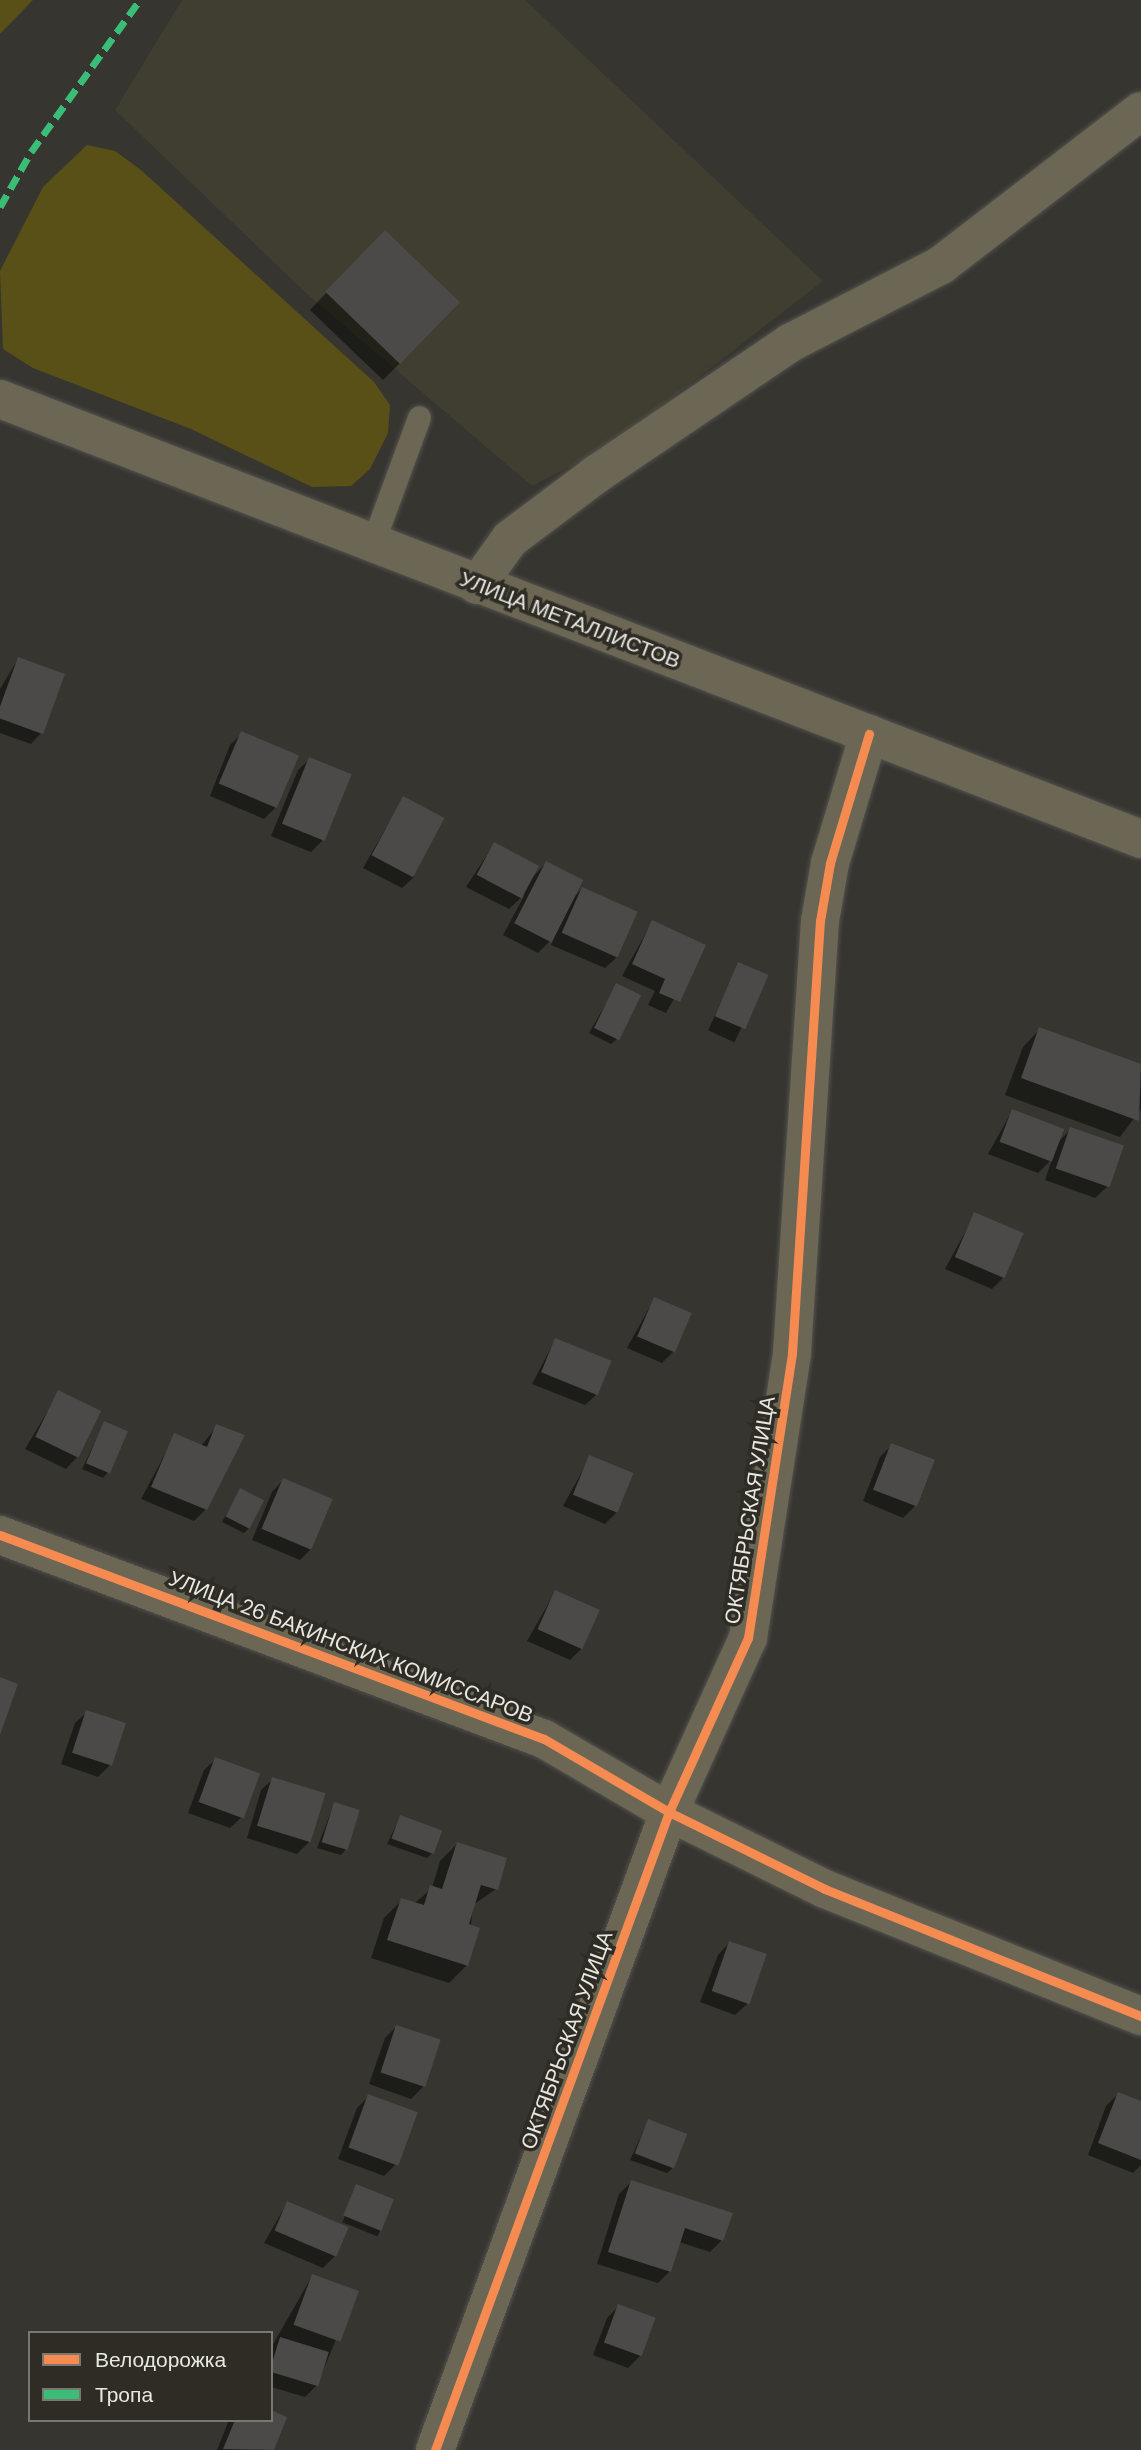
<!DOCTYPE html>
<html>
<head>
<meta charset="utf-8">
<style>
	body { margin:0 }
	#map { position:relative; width:1141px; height:2450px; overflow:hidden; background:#363530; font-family:"DM Sans",sans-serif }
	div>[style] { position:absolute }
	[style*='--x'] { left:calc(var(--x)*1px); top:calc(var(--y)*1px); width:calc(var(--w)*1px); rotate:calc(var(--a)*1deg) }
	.built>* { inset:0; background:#403e30 }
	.green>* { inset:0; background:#595018 }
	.shadow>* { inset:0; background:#0007; transform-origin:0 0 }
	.building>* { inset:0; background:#4b4a49; transform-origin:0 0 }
	.roads { filter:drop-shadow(0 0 2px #52514d) drop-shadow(0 0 2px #52514d) }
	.lane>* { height:23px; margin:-11.5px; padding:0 11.5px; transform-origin:11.5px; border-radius:11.5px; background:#6b6754 }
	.street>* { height:38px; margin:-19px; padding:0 19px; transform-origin:19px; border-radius:19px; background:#6b6754 }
	.quiet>* { height:7px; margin-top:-3.5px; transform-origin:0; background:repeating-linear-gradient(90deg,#3abd76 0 14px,transparent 0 21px) }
	.cycleway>* { height:9px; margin:-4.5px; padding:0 4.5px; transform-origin:4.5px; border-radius:4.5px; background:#f68b52 }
	span { translate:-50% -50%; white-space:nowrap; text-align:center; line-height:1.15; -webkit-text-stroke:7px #2e2c24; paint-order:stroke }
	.street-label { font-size:21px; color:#e8e7e2 }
	.legend { position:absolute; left:28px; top:2331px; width:245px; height:91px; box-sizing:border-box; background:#2e2c24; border:2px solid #787770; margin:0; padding:9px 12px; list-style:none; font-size:21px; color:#e8e7e2 }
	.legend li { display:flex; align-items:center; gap:14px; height:35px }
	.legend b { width:35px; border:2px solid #787770 }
</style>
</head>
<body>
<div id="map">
	<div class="built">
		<i style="clip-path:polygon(182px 0,525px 0,823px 281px,610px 446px,532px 486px,307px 294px,115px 110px)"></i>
	</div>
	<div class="green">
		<i style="clip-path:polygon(0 0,33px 0,0 34px)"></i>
		<i style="clip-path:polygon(87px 145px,115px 151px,141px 170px,374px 382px,390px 405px,388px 433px,370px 469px,351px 486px,312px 487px,191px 429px,33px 368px,3px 349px,0 271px,43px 187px)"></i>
	</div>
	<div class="shadow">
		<i style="clip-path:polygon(367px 250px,400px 363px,383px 380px,310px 310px)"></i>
		<i style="clip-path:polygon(18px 659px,42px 732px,31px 744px,0 733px,0 689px)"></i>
		<i style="clip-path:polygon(242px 733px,276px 807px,264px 819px,210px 796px,230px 745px)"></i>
		<i style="clip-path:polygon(310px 759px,322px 841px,311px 852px,271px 836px,298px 770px)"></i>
		<i style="clip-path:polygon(403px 798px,414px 877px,402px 888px,363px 868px)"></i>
		<i style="clip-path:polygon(494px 844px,532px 878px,546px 863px,573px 898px,582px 889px,617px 957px,605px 968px,551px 945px,555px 936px,538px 953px,503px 935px,525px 894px,509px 909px,466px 887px)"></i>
		<i style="clip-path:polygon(652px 922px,704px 945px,666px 1013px,648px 1005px,655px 991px,622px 976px)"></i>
		<i style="left:739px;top:964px;width:29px;height:73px;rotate:25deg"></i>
		<i style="clip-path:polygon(617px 985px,617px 1039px,611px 1044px,589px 1033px)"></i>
		<i style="clip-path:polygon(1040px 1029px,1141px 1066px,1141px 1109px,1120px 1137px,1005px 1095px,1023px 1047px)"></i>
		<i style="clip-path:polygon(1012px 1111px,1057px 1143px,1071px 1129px,1107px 1187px,1095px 1198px,1045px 1180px,1052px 1159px,1038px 1173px,988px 1154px)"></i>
		<i style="clip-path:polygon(975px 1214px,1004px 1277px,992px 1289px,945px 1269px)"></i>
		<i style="clip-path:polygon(654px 1299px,674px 1351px,662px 1363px,627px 1348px)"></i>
		<i style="clip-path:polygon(555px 1340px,597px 1394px,585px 1405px,532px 1384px)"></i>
		<i style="clip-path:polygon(59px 1392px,77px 1457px,66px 1469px,25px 1449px)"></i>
		<i style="clip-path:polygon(104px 1423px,108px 1472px,103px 1478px,82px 1469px)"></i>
		<i style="clip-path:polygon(217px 1426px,206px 1509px,194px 1521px,141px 1499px,175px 1435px,201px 1446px)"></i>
		<i style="clip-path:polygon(892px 1445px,915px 1506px,903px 1518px,863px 1501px,880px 1457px)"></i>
		<i style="clip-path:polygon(590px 1457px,617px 1512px,605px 1524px,563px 1506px)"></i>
		<i style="clip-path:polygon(283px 1480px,311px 1549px,300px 1560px,252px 1540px,272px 1492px)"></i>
		<i style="clip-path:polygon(240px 1490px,250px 1527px,244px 1533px,222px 1522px)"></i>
		<i style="clip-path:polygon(555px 1592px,582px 1648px,570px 1660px,527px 1641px)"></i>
		<i style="clip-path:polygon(87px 1712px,110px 1765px,98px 1777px,61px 1764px,75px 1723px)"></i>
		<i style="clip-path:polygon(216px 1759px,242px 1817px,230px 1828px,188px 1813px,204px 1770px)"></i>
		<i style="clip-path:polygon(273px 1779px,309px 1842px,297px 1854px,247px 1838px,261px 1790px)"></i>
		<i style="clip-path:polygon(334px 1804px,346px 1849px,341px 1855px,317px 1848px)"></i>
		<i style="clip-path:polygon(400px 1817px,433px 1852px,427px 1858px,387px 1844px)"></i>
		<i style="clip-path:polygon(457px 1844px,496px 1889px,473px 1905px,467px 1965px,449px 1983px,371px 1958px,384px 1918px,402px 1900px,414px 1904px,432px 1888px,440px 1861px)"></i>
		<i style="clip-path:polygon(729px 1943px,764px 1955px,747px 2004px,735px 2015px,700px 2002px,718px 1955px)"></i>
		<i style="clip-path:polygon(396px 2027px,423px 2087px,411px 2099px,369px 2084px,385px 2038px)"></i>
		<i style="clip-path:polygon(1118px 2094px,1141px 2103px,1141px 2165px,1133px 2173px,1088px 2155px,1106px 2106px)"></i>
		<i style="clip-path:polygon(369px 2096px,396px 2164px,384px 2176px,338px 2159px,357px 2108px)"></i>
		<i style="clip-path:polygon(648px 2121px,673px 2168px,667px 2173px,630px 2160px)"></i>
		<i style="clip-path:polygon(631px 2182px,722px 2240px,710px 2252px,679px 2242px,670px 2271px,658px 2283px,597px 2264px,619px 2194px)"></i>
		<i style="left:357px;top:2186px;width:38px;height:39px;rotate:22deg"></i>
		<i style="clip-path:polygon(287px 2203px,335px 2256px,323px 2268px,264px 2243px)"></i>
		<i style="clip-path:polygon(312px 2276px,356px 2292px,317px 2385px,305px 2397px,271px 2387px,271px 2348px)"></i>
		<i style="clip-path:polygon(619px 2306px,640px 2356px,628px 2368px,593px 2355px,607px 2318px)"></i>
		<i style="clip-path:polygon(285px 2418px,272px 2450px,217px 2450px,229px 2420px)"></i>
	</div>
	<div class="building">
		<i style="left:385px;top:230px;width:104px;height:86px;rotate:44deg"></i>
		<i style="left:18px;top:657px;width:50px;height:64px;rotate:20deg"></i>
		<i style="left:241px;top:731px;width:63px;height:57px;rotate:23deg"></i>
		<i style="left:309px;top:757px;width:46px;height:72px;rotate:22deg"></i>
		<i style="left:403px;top:796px;width:47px;height:67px;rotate:28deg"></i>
		<i style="left:494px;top:842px;width:51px;height:37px;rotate:28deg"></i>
		<i style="left:546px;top:861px;width:42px;height:70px;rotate:27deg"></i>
		<i style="left:582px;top:887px;width:61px;height:50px;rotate:24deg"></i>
		<i style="clip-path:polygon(652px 920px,706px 945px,680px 1002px,659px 993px,665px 979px,632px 964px)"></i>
		<i style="left:738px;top:962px;width:33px;height:59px;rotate:23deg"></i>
		<i style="left:616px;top:983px;width:28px;height:50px;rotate:26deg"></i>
		<i style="clip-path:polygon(1039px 1027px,1141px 1064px,1139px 1121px,1021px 1078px)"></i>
		<i style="left:1012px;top:1109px;width:56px;height:35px;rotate:21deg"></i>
		<i style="left:1070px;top:1127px;width:57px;height:44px;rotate:19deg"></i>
		<i style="left:974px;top:1212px;width:54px;height:49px;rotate:23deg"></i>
		<i style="left:654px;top:1297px;width:41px;height:43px;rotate:23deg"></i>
		<i style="left:555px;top:1338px;width:61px;height:37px;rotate:22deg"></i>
		<i style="left:58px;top:1390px;width:48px;height:52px;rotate:26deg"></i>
		<i style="left:104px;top:1421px;width:26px;height:46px;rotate:23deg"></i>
		<i style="clip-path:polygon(216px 1424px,245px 1435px,207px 1510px,151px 1487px,174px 1433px,207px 1447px)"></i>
		<i style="left:891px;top:1443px;width:47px;height:50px;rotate:21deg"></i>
		<i style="left:589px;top:1455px;width:48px;height:43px;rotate:22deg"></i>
		<i style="left:283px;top:1478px;width:54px;height:55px;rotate:23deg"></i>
		<i style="left:240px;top:1488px;width:27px;height:32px;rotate:27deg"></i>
		<i style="left:555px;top:1590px;width:49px;height:43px;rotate:24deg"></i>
		<i style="clip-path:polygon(0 1677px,18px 1684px,0 1735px)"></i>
		<i style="left:86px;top:1710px;width:42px;height:45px;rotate:18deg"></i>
		<i style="left:215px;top:1757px;width:48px;height:48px;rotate:20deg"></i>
		<i style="left:272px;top:1777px;width:56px;height:51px;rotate:17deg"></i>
		<i style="left:334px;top:1802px;width:27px;height:42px;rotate:17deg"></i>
		<i style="left:400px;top:1815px;width:45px;height:25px;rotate:20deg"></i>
		<i style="clip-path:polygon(457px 1842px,507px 1858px,498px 1890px,481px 1885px,469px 1924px,480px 1928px,468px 1966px,387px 1940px,401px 1898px,424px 1905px,430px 1885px,442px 1889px)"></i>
		<i style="left:729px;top:1941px;width:40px;height:53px;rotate:19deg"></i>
		<i style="left:396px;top:2025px;width:47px;height:50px;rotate:18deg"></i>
		<i style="clip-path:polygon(1118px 2092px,1141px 2101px,1141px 2160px,1098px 2143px)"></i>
		<i style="left:368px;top:2094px;width:53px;height:57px;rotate:20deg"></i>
		<i style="left:648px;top:2119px;width:42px;height:37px;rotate:21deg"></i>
		<i style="clip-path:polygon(631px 2180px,733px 2213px,723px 2241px,685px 2228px,671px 2272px,608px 2252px)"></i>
		<i style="left:356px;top:2184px;width:41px;height:34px;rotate:22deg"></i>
		<i style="left:287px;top:2201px;width:67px;height:32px;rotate:23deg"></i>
		<i style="left:312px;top:2274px;width:50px;height:54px;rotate:20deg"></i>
		<i style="left:618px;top:2304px;width:40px;height:41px;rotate:20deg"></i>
		<i style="left:280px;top:2337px;width:51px;height:36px;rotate:17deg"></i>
		<i style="clip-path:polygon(271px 2410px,287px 2417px,274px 2450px,223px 2449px,235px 2420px,271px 2420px)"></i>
	</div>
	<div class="roads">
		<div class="lane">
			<i style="--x:372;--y:545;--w:136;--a:-69.8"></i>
		</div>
		<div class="street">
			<i style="--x:0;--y:399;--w:1223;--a:21.09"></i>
			<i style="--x:477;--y:585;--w:57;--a:-54.3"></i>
			<i style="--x:510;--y:539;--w:110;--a:-36.9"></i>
			<i style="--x:598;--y:473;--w:232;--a:-34.1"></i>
			<i style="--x:790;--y:343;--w:170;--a:-27.3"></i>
			<i style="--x:941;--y:265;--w:252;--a:-37.6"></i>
			<i style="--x:0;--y:1535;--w:581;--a:20.56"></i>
			<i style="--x:544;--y:1739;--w:145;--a:30.3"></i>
			<i style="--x:669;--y:1812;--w:174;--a:26.3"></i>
			<i style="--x:825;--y:1889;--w:341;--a:21.9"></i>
			<i style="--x:435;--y:2450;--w:680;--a:-69.86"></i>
			<i style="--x:669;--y:1812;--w:191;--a:-65.6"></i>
			<i style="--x:748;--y:1638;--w:288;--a:-81.2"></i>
			<i style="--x:792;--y:1353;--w:433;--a:-86.3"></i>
			<i style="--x:820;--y:921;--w:59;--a:-80.2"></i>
			<i style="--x:830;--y:863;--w:135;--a:-73.2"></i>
		</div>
	</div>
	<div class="quiet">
		<i style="--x:0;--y:207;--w:63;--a:-60.6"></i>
		<i style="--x:31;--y:152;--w:187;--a:-54.4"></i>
	</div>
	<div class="cycleway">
		<i style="--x:0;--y:1535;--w:581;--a:20.56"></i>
		<i style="--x:544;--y:1739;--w:145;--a:30.3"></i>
		<i style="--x:669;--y:1812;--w:174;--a:26.3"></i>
		<i style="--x:825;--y:1889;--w:341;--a:21.9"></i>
		<i style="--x:435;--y:2450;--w:680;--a:-69.86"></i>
		<i style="--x:669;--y:1812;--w:191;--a:-65.6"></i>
		<i style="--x:748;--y:1638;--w:288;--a:-81.2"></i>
		<i style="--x:792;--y:1353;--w:433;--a:-86.3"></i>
		<i style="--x:820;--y:921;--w:59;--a:-80.2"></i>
		<i style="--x:830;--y:863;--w:135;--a:-73.2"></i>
	</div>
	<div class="street-label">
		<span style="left:570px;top:620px;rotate:21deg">УЛИЦА МЕТАЛЛИСТОВ</span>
		<span style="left:750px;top:1510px;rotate:-81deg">ОКТЯБРЬСКАЯ УЛИЦА</span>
		<span style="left:351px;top:1647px;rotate:21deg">УЛИЦА 26 БАКИНСКИХ КОМИССАРОВ</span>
		<span style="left:567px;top:2040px;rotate:-70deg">ОКТЯБРЬСКАЯ УЛИЦА</span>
	</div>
	<ul class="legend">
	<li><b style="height:9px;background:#f68b52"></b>Велодорожка</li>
	<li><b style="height:9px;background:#3abd76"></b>Тропа</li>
	</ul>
</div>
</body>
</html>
